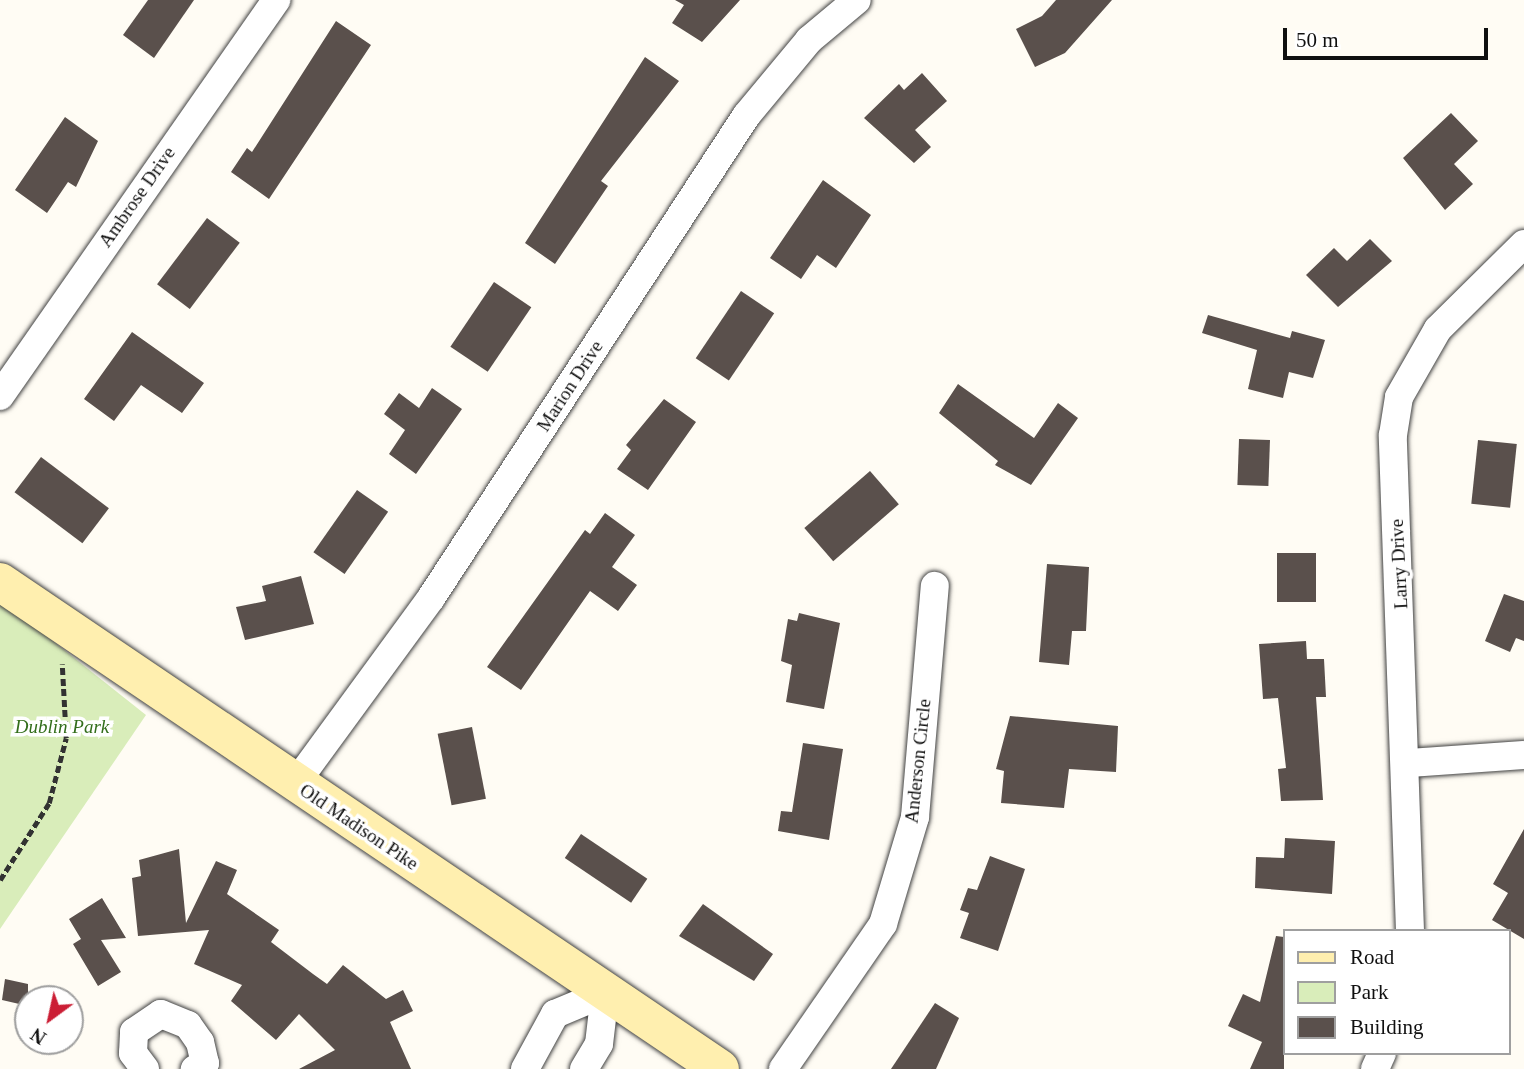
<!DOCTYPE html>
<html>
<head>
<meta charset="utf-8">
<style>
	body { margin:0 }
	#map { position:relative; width:1524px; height:1069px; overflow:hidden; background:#fffcf4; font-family:"Times New Roman",serif }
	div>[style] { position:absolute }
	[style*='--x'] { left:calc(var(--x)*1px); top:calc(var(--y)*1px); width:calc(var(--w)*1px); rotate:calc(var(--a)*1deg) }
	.green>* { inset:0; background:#d9edba }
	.building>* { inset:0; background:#5a504c; transform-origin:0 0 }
	.path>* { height:4.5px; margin-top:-2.25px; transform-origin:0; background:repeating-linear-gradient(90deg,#323232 0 7px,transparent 0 10.5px) }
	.roads { filter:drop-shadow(0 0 2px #434343) drop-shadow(0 0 2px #434343) }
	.street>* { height:28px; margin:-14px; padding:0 14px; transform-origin:14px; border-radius:14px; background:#fff }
	.secondary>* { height:38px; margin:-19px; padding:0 19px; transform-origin:19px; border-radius:19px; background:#ffefaf }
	span { translate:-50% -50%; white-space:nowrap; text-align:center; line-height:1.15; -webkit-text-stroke:7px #fff; paint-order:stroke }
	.street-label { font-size:19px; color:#101010 }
	.park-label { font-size:19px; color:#336e1b; font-style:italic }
	.legend { position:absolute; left:1283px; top:929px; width:228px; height:126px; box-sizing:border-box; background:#fff; border:2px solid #9f9f9f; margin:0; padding:9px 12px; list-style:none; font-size:21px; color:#101010 }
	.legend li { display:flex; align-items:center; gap:14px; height:35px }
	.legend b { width:35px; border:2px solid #9f9f9f }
	.north { position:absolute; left:14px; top:985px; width:70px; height:70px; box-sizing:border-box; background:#fff; border:2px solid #9f9f9f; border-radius:50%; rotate:213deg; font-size:19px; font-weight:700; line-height:28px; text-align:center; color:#101010 }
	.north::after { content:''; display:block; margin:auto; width:24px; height:32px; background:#cb1e35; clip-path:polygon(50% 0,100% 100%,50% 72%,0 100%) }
	.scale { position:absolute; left:1283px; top:28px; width:205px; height:32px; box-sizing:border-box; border:4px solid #101010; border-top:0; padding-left:9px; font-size:21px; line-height:24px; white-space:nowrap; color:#101010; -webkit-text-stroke:5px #fff; paint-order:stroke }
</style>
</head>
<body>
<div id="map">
	<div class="green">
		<i style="clip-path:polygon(0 599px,146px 715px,0 929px)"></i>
	</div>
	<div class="building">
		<i style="clip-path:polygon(148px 0,194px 0,154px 58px,123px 35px)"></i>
		<i style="clip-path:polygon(675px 0,740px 0,702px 42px,672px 23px,684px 5px)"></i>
		<i style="clip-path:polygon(1056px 0,1112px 0,1065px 53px,1035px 67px,1016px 29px,1042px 16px)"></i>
		<i style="clip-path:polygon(336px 21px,371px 45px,269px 199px,231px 172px,247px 148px,252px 152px)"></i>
		<i style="clip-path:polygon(645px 57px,679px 81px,601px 181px,608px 186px,555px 264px,525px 243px)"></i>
		<i style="clip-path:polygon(922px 73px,947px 101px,915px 130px,931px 147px,914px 163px,864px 118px,899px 84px,904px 90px)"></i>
		<i style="clip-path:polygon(1451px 113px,1478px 141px,1454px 164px,1473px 184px,1445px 210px,1403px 158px)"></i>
		<i style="clip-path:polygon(65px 117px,98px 141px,76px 187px,68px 182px,47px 213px,15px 190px)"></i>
		<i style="clip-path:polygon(823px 180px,871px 215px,836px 268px,817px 255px,801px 279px,770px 258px)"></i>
		<i style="left:207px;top:218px;width:41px;height:83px;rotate:37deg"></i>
		<i style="clip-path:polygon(1370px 239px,1392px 261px,1338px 307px,1306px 275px,1334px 248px,1347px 261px)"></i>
		<i style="left:494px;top:282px;width:45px;height:78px;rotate:34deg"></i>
		<i style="left:741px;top:291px;width:40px;height:81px;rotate:34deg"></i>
		<i style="clip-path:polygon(1208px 315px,1290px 338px,1292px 331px,1325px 340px,1313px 378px,1289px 372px,1283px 398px,1248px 389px,1257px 350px,1202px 333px)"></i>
		<i style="clip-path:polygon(132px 332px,204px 383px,182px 413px,141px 385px,114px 421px,84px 399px)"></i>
		<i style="clip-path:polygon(958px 384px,1034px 438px,1058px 403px,1078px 418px,1031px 485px,995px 465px,998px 461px,939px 413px)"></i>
		<i style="clip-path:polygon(432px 388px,462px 409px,416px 474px,389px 454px,405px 430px,384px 414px,399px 393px,419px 408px)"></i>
		<i style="clip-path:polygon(664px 399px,696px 422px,648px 490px,617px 469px,631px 450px,626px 445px)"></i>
		<i style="left:1239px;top:439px;width:31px;height:46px;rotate:2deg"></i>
		<i style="left:1478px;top:440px;width:39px;height:64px;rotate:6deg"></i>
		<i style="left:41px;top:457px;width:85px;height:44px;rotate:37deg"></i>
		<i style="left:870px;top:471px;width:44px;height:87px;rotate:49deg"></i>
		<i style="left:357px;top:490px;width:38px;height:76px;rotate:35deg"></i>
		<i style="clip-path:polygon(605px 513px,635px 535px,612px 567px,637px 585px,618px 611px,590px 591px,521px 690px,487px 667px,585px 530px,590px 534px)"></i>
		<i style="left:1277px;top:553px;width:39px;height:49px"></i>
		<i style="clip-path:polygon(1047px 564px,1089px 567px,1086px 631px,1072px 631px,1069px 665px,1039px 662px)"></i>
		<i style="clip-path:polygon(301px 576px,314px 624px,245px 640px,236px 607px,266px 601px,262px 586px)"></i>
		<i style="clip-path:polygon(1504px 594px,1524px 601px,1524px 641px,1516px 638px,1510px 652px,1485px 641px)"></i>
		<i style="clip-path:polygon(799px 613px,840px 623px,824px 709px,786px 702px,792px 665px,781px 661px,788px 619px,797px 621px)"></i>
		<i style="clip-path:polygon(1306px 641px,1307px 659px,1324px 659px,1326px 697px,1316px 697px,1323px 800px,1281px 801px,1278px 769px,1286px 768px,1278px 698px,1263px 699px,1259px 644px)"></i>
		<i style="clip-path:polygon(1010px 716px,1118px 726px,1116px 772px,1069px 769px,1064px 808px,1001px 803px,1004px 771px,996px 769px)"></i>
		<i style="left:472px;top:727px;width:73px;height:35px;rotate:79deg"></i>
		<i style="clip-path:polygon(803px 743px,843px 749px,829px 840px,778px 831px,781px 811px,792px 812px)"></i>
		<i style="clip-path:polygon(1524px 829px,1524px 939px,1492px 920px,1508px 893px,1493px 884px)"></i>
		<i style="left:581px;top:834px;width:80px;height:29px;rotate:34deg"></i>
		<i style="clip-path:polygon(1285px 838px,1335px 841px,1332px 894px,1255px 888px,1256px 857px,1284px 858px)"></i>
		<i style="clip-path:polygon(179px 849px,186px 923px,216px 861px,237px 870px,227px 894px,279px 930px,271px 942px,313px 974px,327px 984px,343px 965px,386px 999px,403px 990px,413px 1011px,390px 1022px,411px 1069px,299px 1069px,335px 1050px,299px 1014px,276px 1040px,231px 1001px,242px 985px,194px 964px,209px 930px,138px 936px,132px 878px,141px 876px,139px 860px)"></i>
		<i style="clip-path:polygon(990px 856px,1025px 869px,998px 951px,960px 938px,969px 913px,960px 910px,968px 888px,977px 890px)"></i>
		<i style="clip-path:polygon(102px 898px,126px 938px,101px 940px,121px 972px,98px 986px,73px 944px,81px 939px,69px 919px)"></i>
		<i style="clip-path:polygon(703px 904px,773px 954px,754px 981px,679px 936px)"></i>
		<i style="clip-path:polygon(1276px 936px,1284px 937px,1284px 1069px,1250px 1069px,1262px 1042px,1228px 1026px,1243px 994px,1260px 1002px)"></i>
		<i style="clip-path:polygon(5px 979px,28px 984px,28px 1006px,2px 1000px)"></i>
		<i style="clip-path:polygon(935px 1003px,959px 1018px,936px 1069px,891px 1069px)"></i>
	</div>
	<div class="path">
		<i style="--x:0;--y:880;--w:91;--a:-57.5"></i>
		<i style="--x:49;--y:803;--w:67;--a:-75.3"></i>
		<i style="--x:66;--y:738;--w:74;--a:-93.1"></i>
	</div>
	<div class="roads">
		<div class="street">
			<i style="--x:0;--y:396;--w:483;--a:-55.1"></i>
			<i style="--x:1409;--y:763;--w:115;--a:-4"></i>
			<i style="--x:295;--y:784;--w:230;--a:-53.8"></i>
			<i style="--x:431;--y:598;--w:576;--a:-56.83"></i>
			<i style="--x:746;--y:116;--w:99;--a:-50.3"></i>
			<i style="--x:809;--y:40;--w:62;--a:-39.8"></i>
			<i style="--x:1410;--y:931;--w:496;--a:-92"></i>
			<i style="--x:1393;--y:435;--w:38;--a:-81"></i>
			<i style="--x:1399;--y:397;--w:78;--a:-60.2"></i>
			<i style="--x:1438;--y:329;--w:121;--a:-44.7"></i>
			<i style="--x:145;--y:1069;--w:20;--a:-127"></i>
			<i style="--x:133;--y:1053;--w:21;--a:-87"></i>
			<i style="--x:134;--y:1032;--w:32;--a:-34"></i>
			<i style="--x:161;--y:1014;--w:29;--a:22"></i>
			<i style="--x:188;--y:1025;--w:21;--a:55"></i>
			<i style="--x:200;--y:1042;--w:22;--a:77"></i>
			<i style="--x:205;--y:1063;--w:12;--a:149"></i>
			<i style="--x:525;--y:1069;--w:63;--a:-61.4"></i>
			<i style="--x:555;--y:1014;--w:54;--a:-22.8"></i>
			<i style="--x:605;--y:993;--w:51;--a:96.7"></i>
			<i style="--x:599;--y:1044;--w:29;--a:121"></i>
			<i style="--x:783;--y:1069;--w:176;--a:-55.4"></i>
			<i style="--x:883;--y:924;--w:112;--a:-73.3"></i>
			<i style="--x:915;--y:817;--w:232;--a:-85.1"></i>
			<i style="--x:1375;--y:1069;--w:17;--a:-66"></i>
		</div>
		<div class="secondary">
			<i style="--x:0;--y:582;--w:869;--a:34.07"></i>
		</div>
	</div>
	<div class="street-label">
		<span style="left:137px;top:197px;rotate:-55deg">Ambrose Drive</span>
		<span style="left:570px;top:386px;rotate:-57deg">Marion Drive</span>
		<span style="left:1399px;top:564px;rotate:-93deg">Larry Drive</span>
		<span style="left:918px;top:761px;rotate:-84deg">Anderson Circle</span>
		<span style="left:359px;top:827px;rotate:34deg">Old Madison Pike</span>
	</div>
	<div class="park-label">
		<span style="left:62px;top:727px">Dublin Park</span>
	</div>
	<ul class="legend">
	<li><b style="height:9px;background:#ffefaf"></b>Road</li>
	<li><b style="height:19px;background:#d9edba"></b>Park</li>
	<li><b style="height:19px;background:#5a504c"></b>Building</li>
	</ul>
	<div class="north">N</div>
	<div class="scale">50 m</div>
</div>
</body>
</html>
